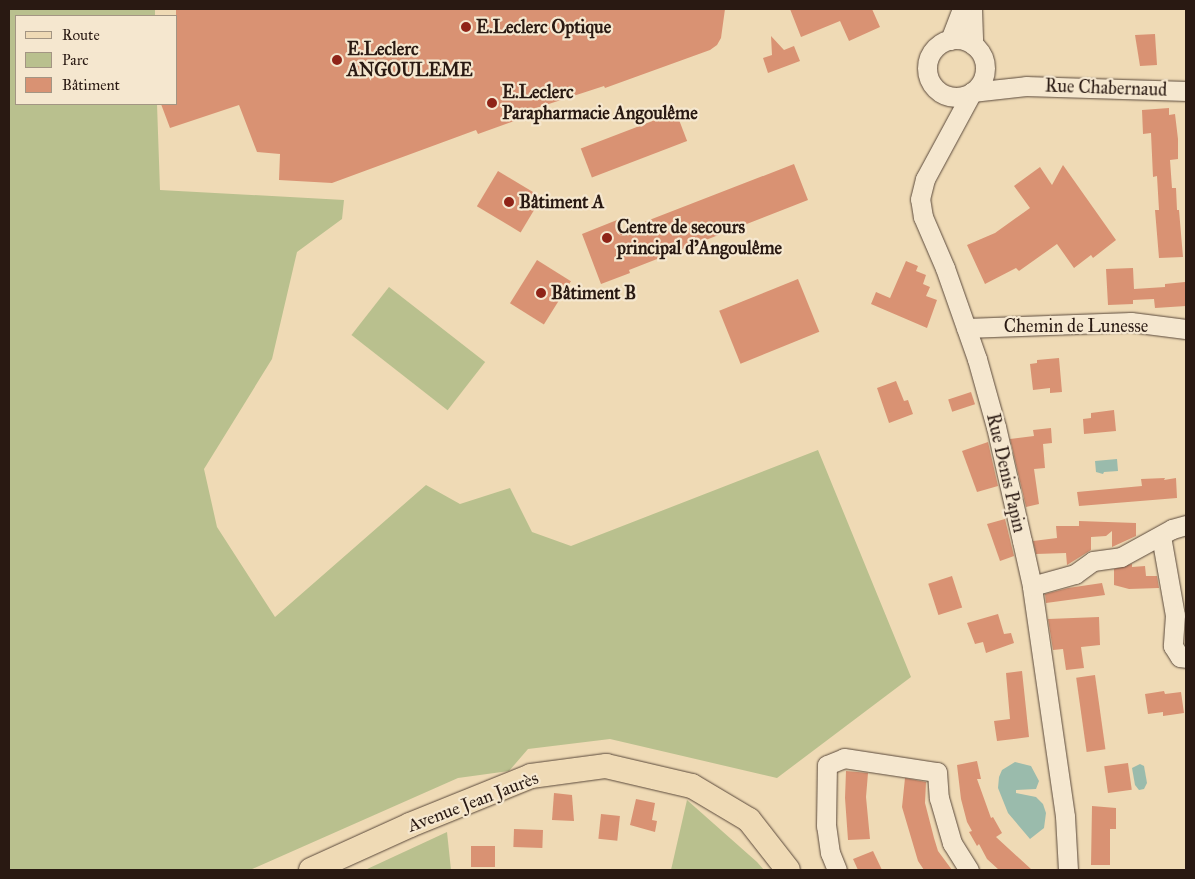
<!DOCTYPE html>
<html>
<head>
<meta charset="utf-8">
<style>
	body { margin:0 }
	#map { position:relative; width:1195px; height:879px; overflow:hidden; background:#efdab5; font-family:"IM FELL Great Primer",serif }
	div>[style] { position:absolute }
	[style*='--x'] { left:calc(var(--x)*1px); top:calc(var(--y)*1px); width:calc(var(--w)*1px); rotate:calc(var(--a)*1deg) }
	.green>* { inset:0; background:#b9c08e; transform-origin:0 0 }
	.water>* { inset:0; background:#9abbac }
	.building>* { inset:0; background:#d99273; transform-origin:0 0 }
	.roads { filter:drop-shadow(0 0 1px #5a493b) drop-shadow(0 0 1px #5a493b) }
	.minor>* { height:19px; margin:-9.5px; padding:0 9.5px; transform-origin:9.5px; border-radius:9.5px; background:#f5e7cf }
	.minor>.ring { margin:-9.5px; padding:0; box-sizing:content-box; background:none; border:19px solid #f5e7cf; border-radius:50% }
	.major>* { height:24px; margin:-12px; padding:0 12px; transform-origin:12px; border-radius:12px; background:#efdab5 }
	.dots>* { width:14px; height:14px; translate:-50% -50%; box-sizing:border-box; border:2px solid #f5e7cf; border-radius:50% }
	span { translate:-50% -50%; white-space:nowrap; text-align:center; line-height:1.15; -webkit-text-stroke:4.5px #f5e7cf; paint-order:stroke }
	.poi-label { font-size:18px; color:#291912; font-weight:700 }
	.left { translate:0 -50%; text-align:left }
	.street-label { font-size:18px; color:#291912 }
	.frame { position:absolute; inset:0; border:10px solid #291912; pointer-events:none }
	.legend { position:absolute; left:15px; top:15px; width:162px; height:90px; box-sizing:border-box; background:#f5e7cf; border:1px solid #a39583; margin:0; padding:6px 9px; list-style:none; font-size:15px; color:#291912 }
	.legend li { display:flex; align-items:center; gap:10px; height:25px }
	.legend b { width:25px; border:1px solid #a39583 }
</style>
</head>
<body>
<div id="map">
	<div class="green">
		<i style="clip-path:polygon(9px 9px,155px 9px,155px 16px,16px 16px,16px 104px,157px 104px,160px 190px,344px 200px,342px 219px,297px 252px,272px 359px,204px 469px,217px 527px,275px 617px,426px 485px,460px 504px,510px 488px,532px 532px,571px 546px,818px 450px,911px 677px,777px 778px,610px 739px,528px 749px,509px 771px,458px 778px,250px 870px,9px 870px)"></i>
		<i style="left:389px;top:287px;width:122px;height:61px;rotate:38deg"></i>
		<i style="clip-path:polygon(687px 800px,757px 862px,764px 870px,671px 870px)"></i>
		<i style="clip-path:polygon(447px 832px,451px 870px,365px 870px)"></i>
	</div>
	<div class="water">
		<i style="clip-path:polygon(1117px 459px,1118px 471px,1104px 472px,1103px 474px,1096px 472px,1095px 461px)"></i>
		<i style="clip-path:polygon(1015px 762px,1031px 766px,1039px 781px,1036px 789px,1016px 790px,1016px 793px,1036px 797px,1043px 804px,1046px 813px,1044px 828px,1030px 839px,1008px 813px,998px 788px,999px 777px,1002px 770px)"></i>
		<i style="clip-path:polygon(1140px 764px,1144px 766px,1147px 783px,1144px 789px,1139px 790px,1135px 785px,1132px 768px)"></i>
	</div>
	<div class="building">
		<i style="clip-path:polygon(176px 9px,725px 9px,721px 38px,717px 45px,710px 50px,605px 88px,604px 86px,518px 114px,520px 119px,478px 134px,476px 130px,332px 183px,279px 180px,280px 154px,257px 152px,239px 105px,170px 128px,161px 104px,176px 104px)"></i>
		<i style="clip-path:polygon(790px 9px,872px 9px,880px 27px,849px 41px,840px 21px,801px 37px)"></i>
		<i style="clip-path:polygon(1155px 34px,1157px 65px,1140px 66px,1135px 35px)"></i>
		<i style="clip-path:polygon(771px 36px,784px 50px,794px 46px,800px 61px,768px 73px,763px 58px,772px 55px)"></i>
		<i style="clip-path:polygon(1169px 108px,1169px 115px,1175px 114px,1178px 139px,1178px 159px,1170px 160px,1172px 188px,1176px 188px,1177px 210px,1179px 210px,1183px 257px,1159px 258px,1155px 210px,1159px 210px,1157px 176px,1153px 177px,1151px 133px,1143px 134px,1142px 110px)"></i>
		<i style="left:676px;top:112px;width:31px;height:102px;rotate:69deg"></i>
		<i style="clip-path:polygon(794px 164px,808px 200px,629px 270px,630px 273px,601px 284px,582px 234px,617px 220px,621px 231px)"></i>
		<i style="clip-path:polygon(1063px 165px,1116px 240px,1093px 258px,1091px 255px,1074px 268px,1057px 244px,1019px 271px,1016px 268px,985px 284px,967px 245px,995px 233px,1030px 208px,1014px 186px,1040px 167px,1052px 185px)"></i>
		<i style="left:498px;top:171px;width:51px;height:41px;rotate:31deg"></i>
		<i style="left:537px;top:260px;width:40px;height:51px;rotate:32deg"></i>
		<i style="clip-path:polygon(906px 261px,918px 266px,916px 271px,926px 275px,923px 284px,930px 287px,926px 296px,937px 300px,927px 328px,871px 304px,876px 292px,890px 298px)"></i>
		<i style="clip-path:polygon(1133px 268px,1134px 289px,1165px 287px,1165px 284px,1185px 282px,1186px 306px,1155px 308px,1154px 299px,1133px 300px,1133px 304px,1108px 305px,1106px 269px)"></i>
		<i style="left:798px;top:279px;width:57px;height:85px;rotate:68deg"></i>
		<i style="clip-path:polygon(1059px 358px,1062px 392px,1050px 393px,1050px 388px,1033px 390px,1030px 364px,1037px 363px,1037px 360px)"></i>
		<i style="clip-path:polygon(896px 381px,904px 401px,908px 400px,913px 414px,889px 423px,877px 388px)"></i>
		<i style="left:971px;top:392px;width:13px;height:24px;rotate:72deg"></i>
		<i style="clip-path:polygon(1114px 410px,1116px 431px,1084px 434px,1083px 419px,1091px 418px,1091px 413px)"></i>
		<i style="clip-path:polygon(1051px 428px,1052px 443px,1043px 444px,1045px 468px,1034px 469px,1039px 504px,1026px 507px,1010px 439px,1034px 436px,1033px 430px)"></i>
		<i style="clip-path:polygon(988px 442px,998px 486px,977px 492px,962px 451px)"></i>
		<i style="clip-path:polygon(1165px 478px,1164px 480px,1176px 478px,1177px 498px,1079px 506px,1077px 492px,1142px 486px,1141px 479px)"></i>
		<i style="clip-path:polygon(1005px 519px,1014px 556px,1000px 561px,987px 524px)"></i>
		<i style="clip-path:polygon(1079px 521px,1136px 523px,1136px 536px,1112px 547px,1112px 531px,1106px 536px,1091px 537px,1091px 550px,1067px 565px,1066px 553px,1036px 554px,1033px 541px,1057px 538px,1056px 526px,1079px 526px)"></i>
		<i style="clip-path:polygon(1132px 564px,1132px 567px,1145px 566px,1146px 576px,1157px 576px,1159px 588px,1129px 589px,1114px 585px,1114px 569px)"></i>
		<i style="left:952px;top:576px;width:33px;height:25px;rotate:72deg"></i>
		<i style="clip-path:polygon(1102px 583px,1105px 595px,1046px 603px,1045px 594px,1068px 588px)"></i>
		<i style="clip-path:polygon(998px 614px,1004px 634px,1011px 633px,1014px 643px,986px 653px,983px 642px,975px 644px,967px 623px)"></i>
		<i style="clip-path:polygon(1099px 617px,1100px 645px,1081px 647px,1084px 668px,1066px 670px,1063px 649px,1053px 650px,1048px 619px)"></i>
		<i style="clip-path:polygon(1022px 671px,1029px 737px,997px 741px,994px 721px,1010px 719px,1006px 673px)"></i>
		<i style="left:1095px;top:675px;width:75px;height:19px;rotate:82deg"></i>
		<i style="clip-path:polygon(1164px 691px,1165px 694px,1181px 692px,1184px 713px,1163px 716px,1163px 712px,1148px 714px,1145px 694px)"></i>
		<i style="clip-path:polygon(977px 761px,981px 779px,977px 779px,991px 818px,993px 817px,1002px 833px,996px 837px,1032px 870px,999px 870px,987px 859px,979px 844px,977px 846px,969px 832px,972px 831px,967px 822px,961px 799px,957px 765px)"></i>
		<i style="left:1128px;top:763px;width:27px;height:24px;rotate:82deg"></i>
		<i style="clip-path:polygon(846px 771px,868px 773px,866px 797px,870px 839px,848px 840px,845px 798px)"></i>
		<i style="clip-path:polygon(905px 778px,926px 782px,925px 803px,934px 838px,938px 851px,952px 870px,924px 870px,918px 861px,902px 807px)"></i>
		<i style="clip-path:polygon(554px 793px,572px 795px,574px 821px,552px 820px)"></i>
		<i style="clip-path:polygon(636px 799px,655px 803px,652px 820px,657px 821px,655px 832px,630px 825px)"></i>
		<i style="clip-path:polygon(1092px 806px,1116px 808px,1116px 829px,1110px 829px,1110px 865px,1091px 865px)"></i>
		<i style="left:601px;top:814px;width:19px;height:25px;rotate:6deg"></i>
		<i style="left:514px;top:829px;width:29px;height:18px;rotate:2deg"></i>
		<i style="left:471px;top:846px;width:24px;height:21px"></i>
		<i style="clip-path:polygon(873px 851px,882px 870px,858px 870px,853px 859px)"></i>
	</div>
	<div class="roads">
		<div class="minor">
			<i style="--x:972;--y:9;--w:36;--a:88"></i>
			<i class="ring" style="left:927px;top:39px;width:39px;height:39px"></i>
			<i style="--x:950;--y:40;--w:33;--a:-69"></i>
			<i style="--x:966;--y:328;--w:165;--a:-2.1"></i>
			<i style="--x:1131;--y:322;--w:55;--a:7.3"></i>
			<i style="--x:1161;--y:536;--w:80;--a:80"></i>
			<i style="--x:1175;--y:615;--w:31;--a:94"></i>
			<i style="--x:1173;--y:646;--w:13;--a:58"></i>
			<i style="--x:1180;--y:657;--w:6;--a:9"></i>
			<i style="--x:1032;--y:586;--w:45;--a:-15.6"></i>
			<i style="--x:1075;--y:574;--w:22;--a:-36"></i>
			<i style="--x:1093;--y:561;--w:28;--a:-8"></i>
			<i style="--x:1121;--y:557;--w:58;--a:-28.8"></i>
			<i style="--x:1172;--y:529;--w:15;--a:-16"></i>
			<i style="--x:837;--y:870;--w:18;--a:-112"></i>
			<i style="--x:830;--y:853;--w:27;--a:-98"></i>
			<i style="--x:826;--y:826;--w:61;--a:-89.1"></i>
			<i style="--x:827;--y:765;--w:18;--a:-22"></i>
			<i style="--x:844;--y:758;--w:94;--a:8.6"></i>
			<i style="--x:937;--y:772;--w:26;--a:86"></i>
			<i style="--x:939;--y:798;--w:47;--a:73.9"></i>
			<i style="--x:952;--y:843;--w:32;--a:58"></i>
			<i style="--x:1068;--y:870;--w:54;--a:-93.2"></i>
			<i style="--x:1065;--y:816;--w:232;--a:-98.2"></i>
			<i style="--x:1032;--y:586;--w:46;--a:-102.5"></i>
			<i style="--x:1022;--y:541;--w:117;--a:-102.8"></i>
			<i style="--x:996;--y:427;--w:71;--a:-105.6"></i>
			<i style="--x:977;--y:359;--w:96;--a:-109.4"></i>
			<i style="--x:945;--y:268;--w:56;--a:-113.3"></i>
			<i style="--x:923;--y:217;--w:18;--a:-99"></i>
			<i style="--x:920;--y:199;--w:21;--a:-76"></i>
			<i style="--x:925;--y:179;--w:99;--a:-61.6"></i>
			<i style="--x:972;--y:92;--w:54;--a:-6.3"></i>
			<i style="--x:1026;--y:86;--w:160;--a:1.8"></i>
		</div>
		<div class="major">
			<i style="--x:311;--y:870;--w:109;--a:-24.4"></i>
			<i style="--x:410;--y:825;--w:131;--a:-22"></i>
			<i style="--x:531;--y:776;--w:76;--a:-7.6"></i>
			<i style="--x:606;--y:766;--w:88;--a:13.1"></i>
			<i style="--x:692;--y:786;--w:66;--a:30.8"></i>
			<i style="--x:749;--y:820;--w:63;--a:52"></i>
		</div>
	</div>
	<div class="dots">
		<i style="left:466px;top:27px;background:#8f2418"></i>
		<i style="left:337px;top:60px;background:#8f2418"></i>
		<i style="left:492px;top:103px;background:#8f2418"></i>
		<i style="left:509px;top:202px;background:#8f2418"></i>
		<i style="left:607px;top:238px;background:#8f2418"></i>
		<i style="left:541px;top:293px;background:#8f2418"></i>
	</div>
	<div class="poi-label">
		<span class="left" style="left:476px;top:27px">E.Leclerc Optique</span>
		<span class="left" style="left:347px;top:60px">E.Leclerc<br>ANGOULEME</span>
		<span class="left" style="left:502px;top:103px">E.Leclerc<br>Parapharmacie Angoulême</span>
		<span class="left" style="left:519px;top:202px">Bâtiment A</span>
		<span class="left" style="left:617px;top:238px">Centre de secours<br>principal d'Angoulême</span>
		<span class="left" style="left:551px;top:293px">Bâtiment B</span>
	</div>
	<div class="street-label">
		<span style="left:1106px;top:88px;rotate:2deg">Rue Chabernaud</span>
		<span style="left:1076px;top:326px">Chemin de Lunesse</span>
		<span style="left:1006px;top:473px;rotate:77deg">Rue Denis Papin</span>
		<span style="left:473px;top:802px;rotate:-21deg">Avenue Jean Jaurès</span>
	</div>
	<div class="frame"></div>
	<ul class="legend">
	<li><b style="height:6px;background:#efdab5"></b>Route</li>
	<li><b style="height:14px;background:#b9c08e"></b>Parc</li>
	<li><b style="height:14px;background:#d99273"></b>Bâtiment</li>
	</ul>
</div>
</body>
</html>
